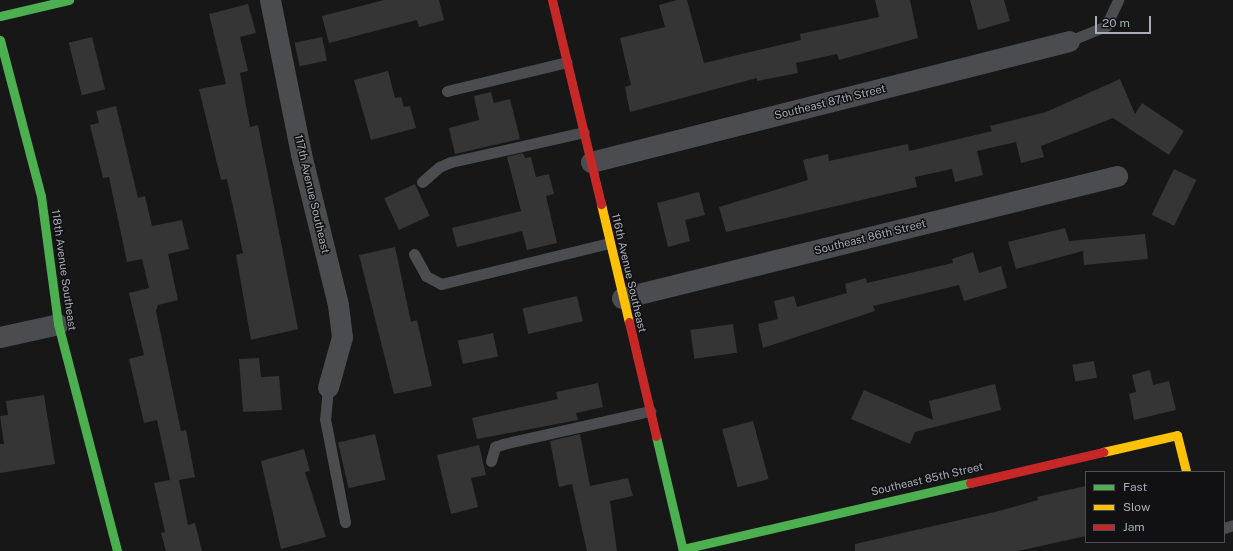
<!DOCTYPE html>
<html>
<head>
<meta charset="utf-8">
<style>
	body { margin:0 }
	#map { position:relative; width:1233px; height:551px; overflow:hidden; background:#171717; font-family:"Public Sans",sans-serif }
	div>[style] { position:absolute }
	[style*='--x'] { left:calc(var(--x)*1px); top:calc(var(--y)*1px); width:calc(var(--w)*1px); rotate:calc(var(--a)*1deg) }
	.building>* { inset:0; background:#353536; transform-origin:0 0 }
	.lane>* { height:11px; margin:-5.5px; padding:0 5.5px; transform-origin:5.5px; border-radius:5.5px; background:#4b4c50 }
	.street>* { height:21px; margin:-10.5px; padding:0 10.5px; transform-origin:10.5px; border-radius:10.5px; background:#4b4c50 }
	.fast>* { height:9px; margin:-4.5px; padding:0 4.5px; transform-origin:4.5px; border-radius:4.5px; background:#4caf50 }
	.slow>* { height:9px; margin:-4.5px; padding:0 4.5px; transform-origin:4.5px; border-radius:4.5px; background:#ffc107 }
	.jam>* { height:9px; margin:-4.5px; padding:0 4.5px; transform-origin:4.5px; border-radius:4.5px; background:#c62828 }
	span { translate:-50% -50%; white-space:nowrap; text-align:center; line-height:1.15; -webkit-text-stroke:3px #111113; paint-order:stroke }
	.street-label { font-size:11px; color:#a8adb8 }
	.legend { position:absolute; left:1085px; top:471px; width:140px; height:72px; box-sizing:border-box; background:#111113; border:1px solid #4d4f55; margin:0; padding:5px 7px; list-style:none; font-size:12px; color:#a8adb8 }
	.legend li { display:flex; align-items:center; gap:8px; height:20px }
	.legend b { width:20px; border:1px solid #4d4f55 }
	.scale { position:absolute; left:1095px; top:16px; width:56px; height:18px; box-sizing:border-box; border:2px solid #a8adb8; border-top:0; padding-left:5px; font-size:12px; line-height:14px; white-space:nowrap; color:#a8adb8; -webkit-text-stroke:3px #111113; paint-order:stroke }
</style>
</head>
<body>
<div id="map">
	<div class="building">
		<i style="clip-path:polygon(384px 0,439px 0,444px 20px,419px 27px,417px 20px,329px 43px,322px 16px)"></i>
		<i style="clip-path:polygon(677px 0,687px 0,704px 63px,801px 40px,800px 34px,879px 17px,875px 0,910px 0,918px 38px,839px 60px,837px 54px,796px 63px,798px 73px,757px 81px,757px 78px,630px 112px,625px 87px,631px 85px,620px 38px,665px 27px,659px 5px)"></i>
		<i style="clip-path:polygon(970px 0,1004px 0,1010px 21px,978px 30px)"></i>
		<i style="clip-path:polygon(248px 4px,256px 33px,240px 37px,248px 71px,240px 73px,250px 127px,258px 125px,298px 329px,251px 340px,236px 255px,243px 253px,227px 179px,221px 180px,199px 89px,226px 84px,209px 14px)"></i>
		<i style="left:92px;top:37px;width:54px;height:24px;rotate:76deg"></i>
		<i style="left:322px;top:37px;width:24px;height:28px;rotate:78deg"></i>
		<i style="clip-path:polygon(388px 71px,395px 98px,401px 97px,404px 107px,410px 106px,416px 128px,371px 140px,354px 80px)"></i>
		<i style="clip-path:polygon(1120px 79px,1135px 114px,1142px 103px,1184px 131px,1169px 155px,1113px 118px,1041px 146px,1044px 157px,1021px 163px,1016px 142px,977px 151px,983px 175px,955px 182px,952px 169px,915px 177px,917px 187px,726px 232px,719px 207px,808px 180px,803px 160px,828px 154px,829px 161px,908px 144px,909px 151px,992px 131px,990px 126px,1046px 112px)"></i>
		<i style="clip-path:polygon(491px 92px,494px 103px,510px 99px,520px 139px,455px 154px,449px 128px,479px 120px,474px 96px)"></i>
		<i style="clip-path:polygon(116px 106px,138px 198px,145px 196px,152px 226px,182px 220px,189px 249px,168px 254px,178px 300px,158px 305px,156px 311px,181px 431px,186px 430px,195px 477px,179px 480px,188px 525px,195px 523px,202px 551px,166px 551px,161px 533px,165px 532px,154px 483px,170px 480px,157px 420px,144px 423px,129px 359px,144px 355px,129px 293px,149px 288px,142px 259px,127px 262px,109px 177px,103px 178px,90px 125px,99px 123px,96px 111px)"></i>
		<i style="clip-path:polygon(523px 153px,525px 158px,531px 157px,536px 177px,549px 174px,554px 194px,546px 196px,557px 243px,527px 250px,522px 231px,457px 247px,452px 228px,521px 211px,507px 157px)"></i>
		<i style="left:1174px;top:169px;width:25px;height:51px;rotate:26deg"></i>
		<i style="left:415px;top:184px;width:35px;height:34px;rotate:65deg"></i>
		<i style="clip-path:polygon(699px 192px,705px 215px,685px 220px,690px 241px,668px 247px,657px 203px)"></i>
		<i style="clip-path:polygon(1065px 228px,1069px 241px,1145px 234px,1148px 259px,1084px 265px,1083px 251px,1016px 269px,1008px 242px)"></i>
		<i style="clip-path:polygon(395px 247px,411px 322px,417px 320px,432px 386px,394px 394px,359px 255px)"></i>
		<i style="clip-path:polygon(973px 252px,979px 273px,1001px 266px,1007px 288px,964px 301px,959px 285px,873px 306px,875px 311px,763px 348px,758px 324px,778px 319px,774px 301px,794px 296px,797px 307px,847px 293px,845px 284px,866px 278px,867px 283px,953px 263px,952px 259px)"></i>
		<i style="left:577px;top:296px;width:26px;height:56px;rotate:77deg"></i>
		<i style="left:733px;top:324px;width:29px;height:43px;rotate:82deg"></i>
		<i style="left:493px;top:333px;width:24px;height:36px;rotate:78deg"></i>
		<i style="clip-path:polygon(259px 358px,261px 377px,279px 376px,282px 410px,243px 412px,239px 359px)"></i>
		<i style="left:1094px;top:361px;width:17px;height:22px;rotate:80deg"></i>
		<i style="clip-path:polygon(1150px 370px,1153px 385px,1169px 381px,1176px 410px,1134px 420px,1129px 394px,1136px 392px,1132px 375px)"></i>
		<i style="clip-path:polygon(598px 383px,603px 407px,576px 413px,578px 420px,477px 439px,472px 418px,558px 399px,556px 392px)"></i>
		<i style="clip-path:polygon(995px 384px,1001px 410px,915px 432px,910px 444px,851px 419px,864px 390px,933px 420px,929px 401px)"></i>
		<i style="clip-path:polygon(44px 395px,55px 464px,0 473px,0 444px,4px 444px,0 416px,8px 415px,6px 401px)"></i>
		<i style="left:753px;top:421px;width:60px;height:32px;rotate:75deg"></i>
		<i style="left:375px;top:434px;width:47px;height:38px;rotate:77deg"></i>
		<i style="clip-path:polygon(580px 434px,590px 486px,628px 478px,633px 496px,610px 501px,617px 551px,587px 551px,572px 484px,559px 487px,550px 441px)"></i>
		<i style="clip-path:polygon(479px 445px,486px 475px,471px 478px,478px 507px,451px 514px,437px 455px)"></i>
		<i style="clip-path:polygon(304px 449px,310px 471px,305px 472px,326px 537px,281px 549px,261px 461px)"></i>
		<i style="clip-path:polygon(1086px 486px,1086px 536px,1018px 551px,855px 551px,855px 544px,999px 511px,1038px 500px,1037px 497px)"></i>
	</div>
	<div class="lane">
		<i style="--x:1069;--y:41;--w:40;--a:-22"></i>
		<i style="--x:1106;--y:26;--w:29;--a:-65"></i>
		<i style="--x:447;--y:91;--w:123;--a:-13.6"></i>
		<i style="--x:422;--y:182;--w:23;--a:-41"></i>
		<i style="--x:439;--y:167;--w:13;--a:-23"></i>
		<i style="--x:451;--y:162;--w:136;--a:-12.7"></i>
		<i style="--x:414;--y:254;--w:25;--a:61"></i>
		<i style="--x:426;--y:276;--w:17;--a:28"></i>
		<i style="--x:441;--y:284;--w:173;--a:-13.7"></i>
		<i style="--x:328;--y:387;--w:32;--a:95"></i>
		<i style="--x:325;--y:419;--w:105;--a:79"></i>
		<i style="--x:491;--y:461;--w:15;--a:-74"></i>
		<i style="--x:495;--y:447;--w:9;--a:-21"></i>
		<i style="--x:503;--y:444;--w:151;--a:-12.7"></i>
		<i style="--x:1224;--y:528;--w:9;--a:-18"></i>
	</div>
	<div class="street">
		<i style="--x:270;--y:0;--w:157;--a:78.6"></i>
		<i style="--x:301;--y:154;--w:155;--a:76.2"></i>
		<i style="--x:338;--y:305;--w:32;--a:83"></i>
		<i style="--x:342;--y:337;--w:52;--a:105.6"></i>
		<i style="--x:591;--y:162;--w:493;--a:-14.2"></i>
		<i style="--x:622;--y:298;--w:510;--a:-13.85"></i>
		<i style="--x:0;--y:337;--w:59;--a:-12.6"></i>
	</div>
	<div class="fast">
		<i style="--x:0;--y:16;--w:71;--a:-13.1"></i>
		<i style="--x:0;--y:40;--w:161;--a:75.3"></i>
		<i style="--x:41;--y:196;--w:129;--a:82.4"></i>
		<i style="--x:58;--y:324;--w:235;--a:75.4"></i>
		<i style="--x:656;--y:436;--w:118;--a:76.8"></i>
		<i style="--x:683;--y:549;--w:294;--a:-13"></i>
	</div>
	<div class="slow">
		<i style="--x:601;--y:204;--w:121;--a:76.7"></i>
		<i style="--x:1103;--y:452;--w:76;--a:-12.9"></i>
		<i style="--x:1177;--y:435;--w:38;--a:76"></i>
	</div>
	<div class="jam">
		<i style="--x:552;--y:0;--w:210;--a:76.5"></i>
		<i style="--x:629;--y:322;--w:117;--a:76.7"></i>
		<i style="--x:970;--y:483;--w:137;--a:-13.1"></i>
	</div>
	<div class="street-label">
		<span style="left:830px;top:102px;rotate:-14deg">Southeast 87th Street</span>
		<span style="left:312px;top:194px;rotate:77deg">117th Avenue Southeast</span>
		<span style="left:870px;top:237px;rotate:-14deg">Southeast 86th Street</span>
		<span style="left:64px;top:270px;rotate:82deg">118th Avenue Southeast</span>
		<span style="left:629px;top:273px;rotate:77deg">116th Avenue Southeast</span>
		<span style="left:927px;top:479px;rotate:-13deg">Southeast 85th Street</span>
	</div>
	<ul class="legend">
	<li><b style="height:5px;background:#4caf50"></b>Fast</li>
	<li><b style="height:5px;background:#ffc107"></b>Slow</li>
	<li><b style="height:5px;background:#c62828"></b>Jam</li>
	</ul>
	<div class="scale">20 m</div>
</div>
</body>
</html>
